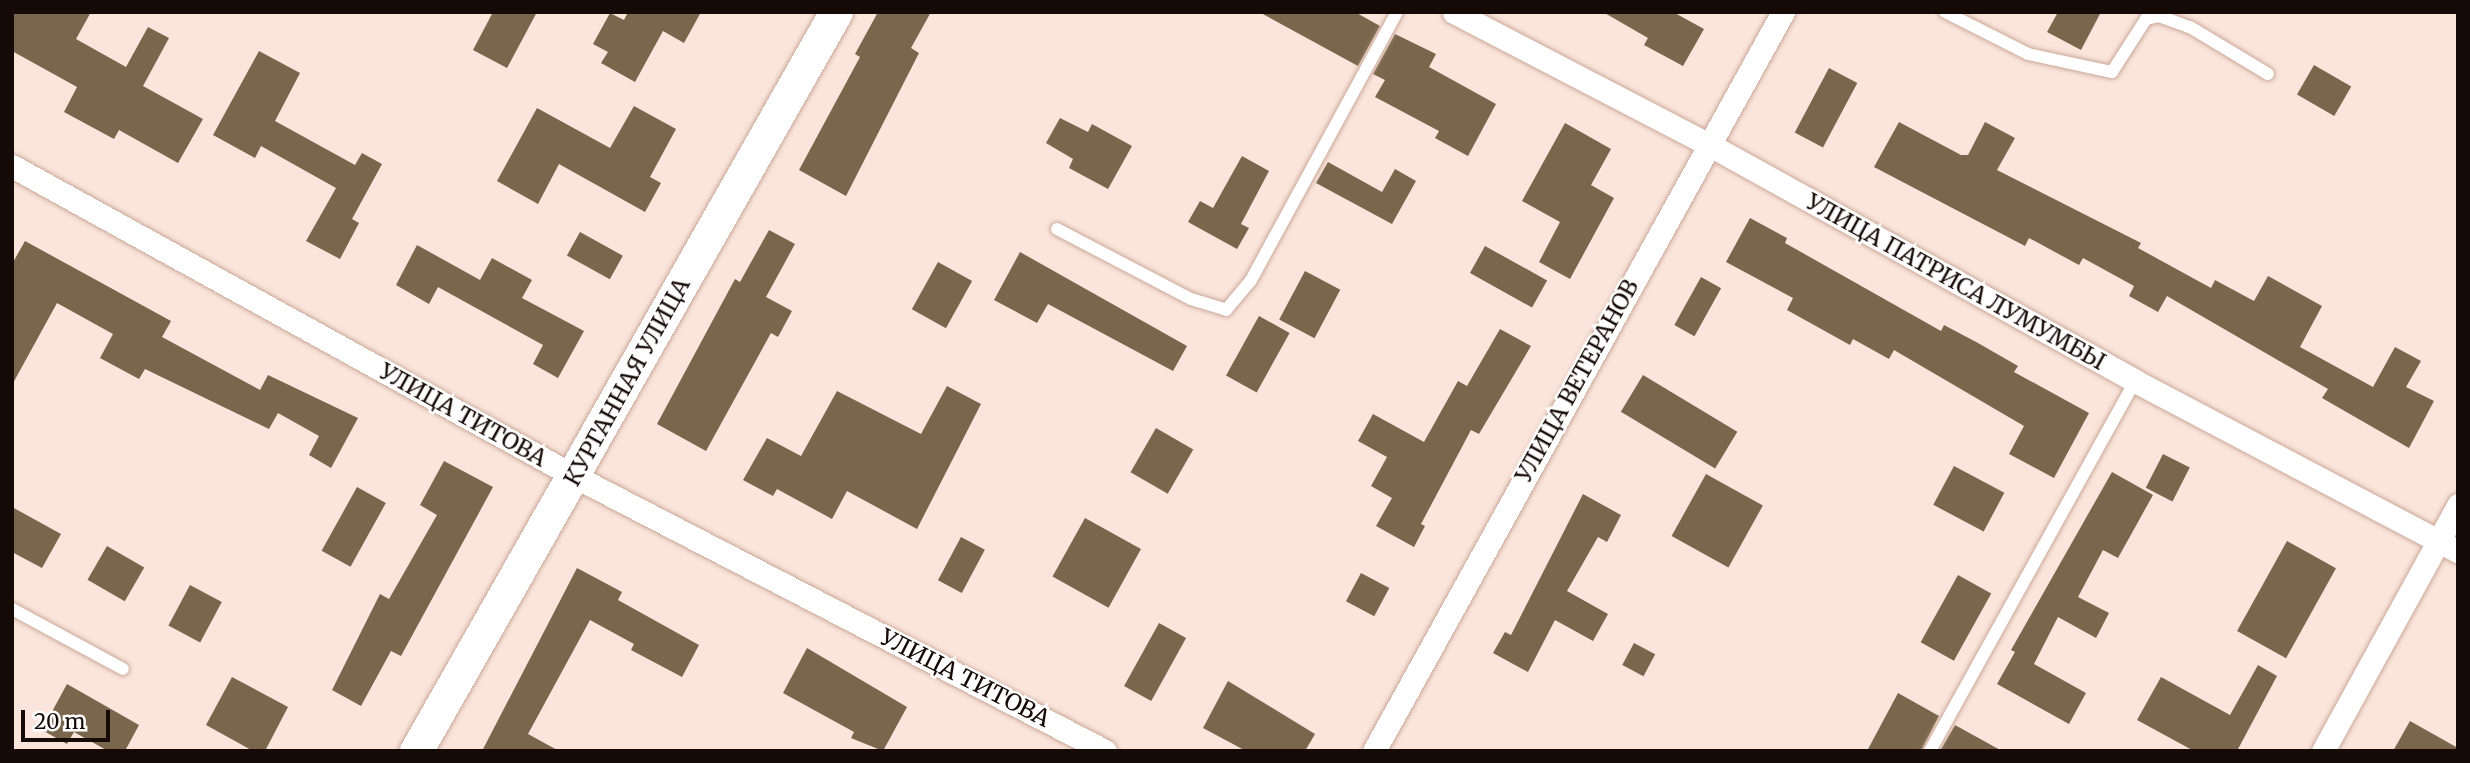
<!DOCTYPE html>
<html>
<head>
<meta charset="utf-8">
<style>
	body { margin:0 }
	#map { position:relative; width:2470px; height:763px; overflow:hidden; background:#fae4db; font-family:Merriweather,serif }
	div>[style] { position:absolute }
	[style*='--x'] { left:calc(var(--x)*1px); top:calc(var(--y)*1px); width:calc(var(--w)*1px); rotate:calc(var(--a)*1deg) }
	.building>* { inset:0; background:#79664c; transform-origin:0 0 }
	.roads { filter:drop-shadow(0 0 2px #caa898) drop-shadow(0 0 2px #caa898) }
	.lane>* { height:12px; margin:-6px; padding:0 6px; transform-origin:6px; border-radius:6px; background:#fff }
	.street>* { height:23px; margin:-11.5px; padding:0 11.5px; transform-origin:11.5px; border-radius:11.5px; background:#fff }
	.secondary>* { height:33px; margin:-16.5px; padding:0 16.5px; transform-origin:16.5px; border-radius:16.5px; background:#fff }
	span { translate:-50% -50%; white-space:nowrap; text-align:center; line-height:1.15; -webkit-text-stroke:5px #fff; paint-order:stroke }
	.street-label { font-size:23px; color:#160a06 }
	.frame { position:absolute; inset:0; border:14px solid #160a06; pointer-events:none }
	.scale { position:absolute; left:21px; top:710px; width:89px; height:32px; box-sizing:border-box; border:4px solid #160a06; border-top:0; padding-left:9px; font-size:21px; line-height:24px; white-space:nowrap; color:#160a06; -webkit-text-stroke:5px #fff; paint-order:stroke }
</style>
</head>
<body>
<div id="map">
	<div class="building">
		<i style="clip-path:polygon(12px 12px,91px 12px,76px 39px,126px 67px,148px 27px,169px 38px,143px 86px,203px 119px,178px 163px,119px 130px,114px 139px,64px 112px,77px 87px,12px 51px)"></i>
		<i style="clip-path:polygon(493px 12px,537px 12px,507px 68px,473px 50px)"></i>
		<i style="clip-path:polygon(628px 12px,701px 12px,684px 43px,663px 31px,635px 82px,601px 63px,608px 52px,593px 44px,610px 13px,624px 20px)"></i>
		<i style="clip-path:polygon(878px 12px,931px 12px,911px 48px,919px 53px,846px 196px,799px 170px,860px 57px,855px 54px)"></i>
		<i style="clip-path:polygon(1259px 12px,1355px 12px,1380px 26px,1358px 66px)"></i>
		<i style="clip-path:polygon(1603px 12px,1673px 12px,1704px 29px,1683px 66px,1644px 45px,1648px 38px)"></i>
		<i style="clip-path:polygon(2058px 12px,2101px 12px,2081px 50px,2047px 32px)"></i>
		<i style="clip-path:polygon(1395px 34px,1436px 54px,1429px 67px,1496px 104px,1468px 156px,1435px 138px,1439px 131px,1375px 97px,1385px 80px,1373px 74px)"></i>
		<i style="clip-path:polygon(259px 51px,300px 73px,275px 121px,355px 165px,362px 153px,382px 164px,352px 219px,359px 223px,340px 259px,306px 241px,336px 188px,261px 146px,255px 158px,213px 135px)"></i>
		<i style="left:2314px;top:65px;width:43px;height:34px;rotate:30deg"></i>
		<i style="left:1829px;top:68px;width:32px;height:73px;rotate:28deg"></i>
		<i style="clip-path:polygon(634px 106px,676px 129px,650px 177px,661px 183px,645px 212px,559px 164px,538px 204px,497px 181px,537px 108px,610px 148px)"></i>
		<i style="clip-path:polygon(1060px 118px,1088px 132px,1092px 124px,1132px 146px,1108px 189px,1069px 168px,1073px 159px,1046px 143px)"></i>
		<i style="clip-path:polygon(1899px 122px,1961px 155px,1968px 155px,1985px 122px,2015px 138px,1997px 170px,2141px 243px,2138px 248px,2211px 288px,2215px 280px,2254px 301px,2268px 276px,2322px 306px,2300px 347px,2373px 387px,2395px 347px,2421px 361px,2406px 387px,2434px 401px,2409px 448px,2322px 398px,2328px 389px,2167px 296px,2158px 312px,2129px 296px,2134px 286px,2083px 258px,2079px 265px,2029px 238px,2025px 246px,1874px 167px)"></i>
		<i style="clip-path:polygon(1565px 123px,1611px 149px,1591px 185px,1614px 198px,1570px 279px,1539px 262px,1560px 222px,1522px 201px)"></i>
		<i style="clip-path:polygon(1242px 156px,1269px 171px,1241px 224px,1249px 228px,1237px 249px,1188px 222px,1200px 201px,1213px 208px)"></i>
		<i style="clip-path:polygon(1328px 162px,1382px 192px,1395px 169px,1416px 181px,1392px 224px,1316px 183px)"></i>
		<i style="clip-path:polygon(1750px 218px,1787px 238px,1785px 243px,1941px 331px,1944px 325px,1978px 343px,2018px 366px,2014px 372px,2089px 413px,2054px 478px,2009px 454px,2024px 426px,1894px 350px,1889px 359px,1853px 339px,1850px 345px,1787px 310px,1793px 298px,1726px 262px)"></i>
		<i style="clip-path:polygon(769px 230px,795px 244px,766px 297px,792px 311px,778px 337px,771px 333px,706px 451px,657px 424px,735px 279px,740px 282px)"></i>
		<i style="left:580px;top:232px;width:49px;height:27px;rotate:29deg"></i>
		<i style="clip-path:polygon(25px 241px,171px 321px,162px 337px,260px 390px,268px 375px,358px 418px,331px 468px,309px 455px,319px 436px,278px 413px,269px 429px,145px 369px,139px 379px,100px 358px,113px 334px,57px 303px,12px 385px,12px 264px)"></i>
		<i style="clip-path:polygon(417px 245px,480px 280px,492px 258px,532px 280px,522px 298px,584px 331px,558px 378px,533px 364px,543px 345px,438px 287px,429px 304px,396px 285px)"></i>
		<i style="left:1485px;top:246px;width:71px;height:31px;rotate:29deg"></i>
		<i style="clip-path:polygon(1020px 252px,1187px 346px,1173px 371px,1048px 304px,1037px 323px,994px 300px)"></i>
		<i style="left:938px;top:262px;width:39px;height:54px;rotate:29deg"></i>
		<i style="left:1305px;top:271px;width:40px;height:55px;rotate:28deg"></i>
		<i style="left:1701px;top:277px;width:23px;height:55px;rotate:29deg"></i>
		<i style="left:1259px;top:316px;width:35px;height:68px;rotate:29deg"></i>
		<i style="clip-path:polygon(1500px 329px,1531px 346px,1479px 434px,1471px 430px,1421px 524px,1425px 526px,1414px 547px,1376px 526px,1392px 498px,1371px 486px,1387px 457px,1358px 441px,1373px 414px,1424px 442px,1458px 381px,1467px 386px)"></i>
		<i style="left:1643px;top:375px;width:110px;height:43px;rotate:31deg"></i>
		<i style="clip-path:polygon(947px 386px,981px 404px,917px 529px,847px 491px,832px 519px,777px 489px,773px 496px,743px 480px,767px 438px,801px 456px,837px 391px,921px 434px)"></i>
		<i style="left:1156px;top:428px;width:43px;height:51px;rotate:30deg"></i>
		<i style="left:2163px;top:454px;width:30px;height:38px;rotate:27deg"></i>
		<i style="clip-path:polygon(444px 461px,493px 487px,401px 656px,391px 651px,361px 706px,332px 690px,380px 594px,389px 599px,437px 515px,420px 505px)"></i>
		<i style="left:1954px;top:466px;width:57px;height:44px;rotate:28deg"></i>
		<i style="clip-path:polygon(2112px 472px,2153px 495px,2118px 558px,2103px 550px,2078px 597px,2109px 613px,2096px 638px,2058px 617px,2034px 664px,2086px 693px,2069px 724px,1997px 684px,2015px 652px,2011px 650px)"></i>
		<i style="left:1706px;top:474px;width:65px;height:71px;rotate:29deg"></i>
		<i style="left:357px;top:487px;width:33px;height:73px;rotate:29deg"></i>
		<i style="clip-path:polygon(1583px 494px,1621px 515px,1607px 542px,1598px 537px,1567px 591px,1608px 614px,1593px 641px,1555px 620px,1528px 672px,1493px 653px,1505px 632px,1511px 635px)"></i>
		<i style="clip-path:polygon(12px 507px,61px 534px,42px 568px,12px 552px)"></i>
		<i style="left:1085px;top:518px;width:64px;height:67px;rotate:29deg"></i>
		<i style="left:961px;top:537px;width:27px;height:49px;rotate:28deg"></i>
		<i style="left:2287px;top:541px;width:56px;height:103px;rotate:29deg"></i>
		<i style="left:107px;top:546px;width:43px;height:39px;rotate:30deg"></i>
		<i style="clip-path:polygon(577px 568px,622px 592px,618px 600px,699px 645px,682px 677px,631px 650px,634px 644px,590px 620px,528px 734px,559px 751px,482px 751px)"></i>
		<i style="left:1361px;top:573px;width:32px;height:32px;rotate:28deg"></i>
		<i style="left:1958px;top:575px;width:38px;height:77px;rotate:29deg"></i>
		<i style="left:190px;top:585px;width:36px;height:46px;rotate:28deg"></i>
		<i style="left:1159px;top:623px;width:31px;height:72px;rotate:29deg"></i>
		<i style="left:1634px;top:643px;width:24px;height:25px;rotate:28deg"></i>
		<i style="clip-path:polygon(807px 648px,907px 707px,883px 751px,851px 738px,854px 732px,783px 693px)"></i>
		<i style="clip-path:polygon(2258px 665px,2277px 676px,2237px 751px,2194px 751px,2137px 720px,2161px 677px,2230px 715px)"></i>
		<i style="clip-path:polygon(232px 677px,288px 707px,265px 751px,253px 751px,206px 725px)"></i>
		<i style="clip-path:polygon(1228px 681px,1315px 734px,1305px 751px,1246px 751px,1203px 728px)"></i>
		<i style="clip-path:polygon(67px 684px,139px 725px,125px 751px,108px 751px,74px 732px,67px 744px,42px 730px)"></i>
		<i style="clip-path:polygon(1898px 693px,1939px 716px,1921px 751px,1867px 751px)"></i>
		<i style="clip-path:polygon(2410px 721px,2458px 748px,2458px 751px,2393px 751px)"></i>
		<i style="clip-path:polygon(1955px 725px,2002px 751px,1940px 751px)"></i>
	</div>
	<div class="roads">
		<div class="lane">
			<i style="--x:1945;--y:12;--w:93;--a:26.8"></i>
			<i style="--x:2028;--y:54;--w:86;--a:12.1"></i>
			<i style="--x:2112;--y:72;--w:63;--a:-57.3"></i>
			<i style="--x:2146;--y:19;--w:13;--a:-13"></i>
			<i style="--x:2159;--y:16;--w:33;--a:20"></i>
			<i style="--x:2190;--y:27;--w:91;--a:31.1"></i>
			<i style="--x:1057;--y:229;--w:151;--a:27.6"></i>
			<i style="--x:1191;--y:299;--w:37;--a:17"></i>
			<i style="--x:1226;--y:310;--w:39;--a:-50"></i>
			<i style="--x:1251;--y:280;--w:305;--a:-61.4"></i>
			<i style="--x:12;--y:609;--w:126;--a:28.4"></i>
			<i style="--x:1930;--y:751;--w:423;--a:-61"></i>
		</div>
		<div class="street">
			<i style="--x:1454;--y:12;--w:286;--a:27.5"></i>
			<i style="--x:1708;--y:144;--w:488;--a:29"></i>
			<i style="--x:2135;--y:381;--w:365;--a:27.8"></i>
			<i style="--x:12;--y:166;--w:642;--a:28.88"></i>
			<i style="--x:574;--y:476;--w:598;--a:27.38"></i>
			<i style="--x:1374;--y:751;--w:845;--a:-61.04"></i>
			<i style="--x:2323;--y:751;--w:281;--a:-61.2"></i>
		</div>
		<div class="secondary">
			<i style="--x:416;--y:751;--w:850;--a:-60.39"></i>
		</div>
	</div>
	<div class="street-label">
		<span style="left:1956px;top:282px;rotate:29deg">УЛИЦА ПАТРИСА ЛУМУМБЫ</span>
		<span style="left:1577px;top:381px;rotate:-61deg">УЛИЦА ВЕТЕРАНОВ</span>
		<span style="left:627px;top:382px;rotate:-61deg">КУРГАННАЯ УЛИЦА</span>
		<span style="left:463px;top:415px;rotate:29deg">УЛИЦА ТИТОВА</span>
		<span style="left:965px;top:678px;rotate:27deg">УЛИЦА ТИТОВА</span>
	</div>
	<div class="frame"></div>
	<div class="scale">20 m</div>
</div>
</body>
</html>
